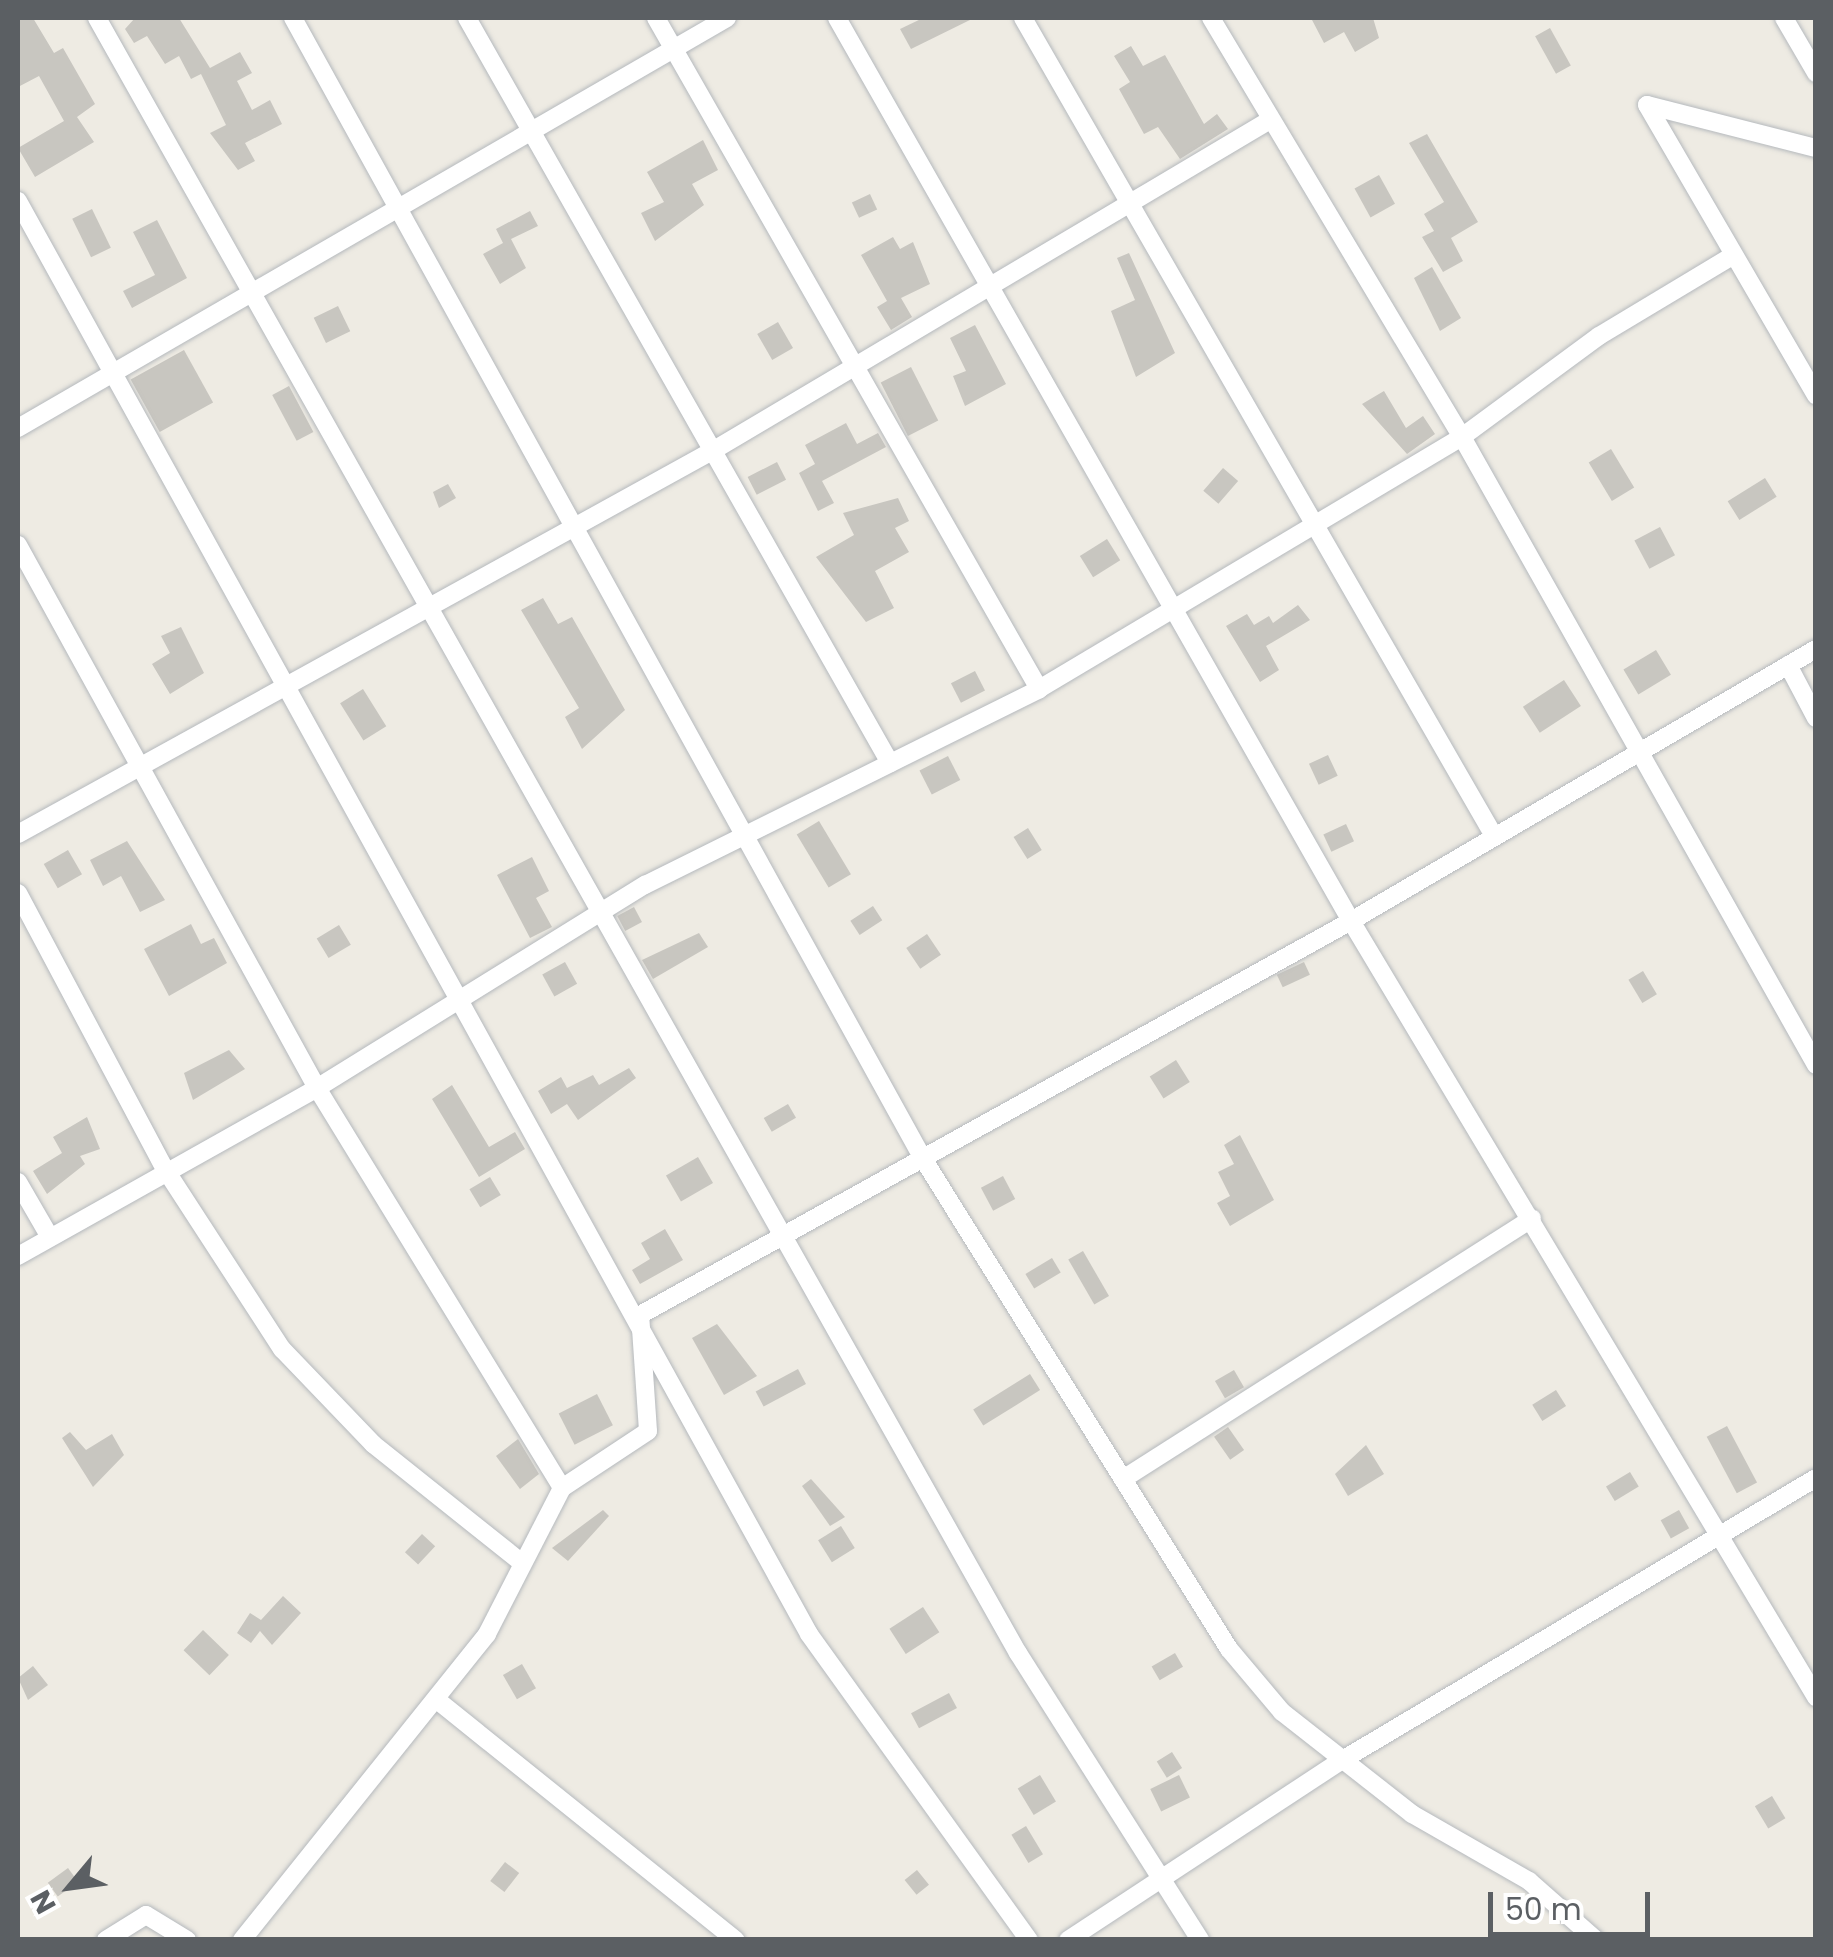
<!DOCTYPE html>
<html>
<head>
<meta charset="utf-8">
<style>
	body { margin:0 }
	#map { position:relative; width:1833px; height:1957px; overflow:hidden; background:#eeebe3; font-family:Poppins,sans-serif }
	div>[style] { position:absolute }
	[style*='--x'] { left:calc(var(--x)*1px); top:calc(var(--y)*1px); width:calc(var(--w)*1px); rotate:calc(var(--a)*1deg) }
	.building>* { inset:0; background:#c8c6c0; transform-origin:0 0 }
	.roads { filter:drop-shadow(0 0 2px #b5b9bd) drop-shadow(0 0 2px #b5b9bd) }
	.street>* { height:18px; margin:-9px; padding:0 9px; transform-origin:9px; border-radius:9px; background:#fff }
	span { translate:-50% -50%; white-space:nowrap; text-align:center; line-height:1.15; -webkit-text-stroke:9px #fff; paint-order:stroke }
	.frame { position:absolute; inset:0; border:20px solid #5b5f63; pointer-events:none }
	.north { position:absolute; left:20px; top:1837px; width:100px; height:100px; -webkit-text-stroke:8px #fff; paint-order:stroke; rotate:241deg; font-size:28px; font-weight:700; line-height:40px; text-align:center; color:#5b5f63 }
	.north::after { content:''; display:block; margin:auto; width:35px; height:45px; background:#5b5f63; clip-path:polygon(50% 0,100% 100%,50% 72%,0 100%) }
	.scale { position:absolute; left:1488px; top:1892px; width:162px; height:45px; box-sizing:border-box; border:5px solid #5b5f63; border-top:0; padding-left:12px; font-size:30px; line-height:35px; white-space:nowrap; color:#5b5f63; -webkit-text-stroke:8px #fff; paint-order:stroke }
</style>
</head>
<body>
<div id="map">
	<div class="building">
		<i style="clip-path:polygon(18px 18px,33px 18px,54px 53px,63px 48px,95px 104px,77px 117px,94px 142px,35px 177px,18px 148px,64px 121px,39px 76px,18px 87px)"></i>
		<i style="clip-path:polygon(135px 18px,179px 18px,210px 68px,240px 52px,252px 73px,237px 81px,252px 110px,270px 100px,282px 124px,245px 143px,255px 161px,238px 170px,210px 133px,226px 125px,201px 74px,191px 79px,179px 56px,165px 64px,147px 36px,134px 43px,125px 29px)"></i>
		<i style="clip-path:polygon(923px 18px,974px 18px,911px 49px,900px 29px)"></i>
		<i style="clip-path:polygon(1311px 18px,1373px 18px,1379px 38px,1355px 52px,1344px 32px,1324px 43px)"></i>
		<i style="left:1550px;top:28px;width:43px;height:17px;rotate:61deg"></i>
		<i style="clip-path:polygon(1131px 46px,1143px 66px,1165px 55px,1204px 124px,1217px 114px,1228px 129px,1180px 159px,1158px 127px,1144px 134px,1119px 89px,1130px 82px,1114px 56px)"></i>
		<i style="clip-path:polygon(1427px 134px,1478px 222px,1451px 238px,1463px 261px,1443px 272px,1422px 237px,1434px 231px,1424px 214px,1444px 202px,1409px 143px)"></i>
		<i style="clip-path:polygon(703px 140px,718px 170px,692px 184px,704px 205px,655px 241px,641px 213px,664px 202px,647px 172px)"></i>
		<i style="left:1379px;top:175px;width:33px;height:28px;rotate:61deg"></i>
		<i style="left:870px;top:194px;width:17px;height:20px;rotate:65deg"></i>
		<i style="left:92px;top:209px;width:43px;height:22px;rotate:64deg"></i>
		<i style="clip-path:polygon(530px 211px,538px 226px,511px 239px,526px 268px,500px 284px,483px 254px,503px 243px,496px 229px)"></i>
		<i style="clip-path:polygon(157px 220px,187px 278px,132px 308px,123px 291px,155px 275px,133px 232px)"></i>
		<i style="clip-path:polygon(893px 237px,900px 249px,913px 242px,930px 284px,901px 298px,912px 317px,891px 330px,877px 307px,887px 301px,861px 255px)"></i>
		<i style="clip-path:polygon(1129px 253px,1175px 353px,1136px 377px,1111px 311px,1135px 300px,1117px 258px)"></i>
		<i style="clip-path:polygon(1432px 267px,1461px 318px,1440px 331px,1414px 278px)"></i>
		<i style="left:338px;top:306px;width:28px;height:27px;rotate:64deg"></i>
		<i style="left:778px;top:322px;width:30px;height:24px;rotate:60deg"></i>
		<i style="clip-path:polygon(975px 325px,1006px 384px,965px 406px,953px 376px,966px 371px,950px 338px)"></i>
		<i style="left:184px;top:350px;width:60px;height:61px;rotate:61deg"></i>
		<i style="left:911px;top:367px;width:60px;height:34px;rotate:63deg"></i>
		<i style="left:289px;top:386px;width:52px;height:19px;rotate:62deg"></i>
		<i style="clip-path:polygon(1384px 391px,1406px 428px,1423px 416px,1435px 434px,1407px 454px,1362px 404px)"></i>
		<i style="clip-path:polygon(846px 423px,857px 444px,878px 433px,886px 447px,822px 481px,834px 503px,818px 511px,799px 473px,815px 464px,805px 445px)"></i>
		<i style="left:1611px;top:449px;width:45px;height:26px;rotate:59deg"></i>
		<i style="left:777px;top:462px;width:20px;height:33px;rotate:63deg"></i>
		<i style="left:1223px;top:468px;width:20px;height:30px;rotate:41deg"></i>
		<i style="left:1765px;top:478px;width:22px;height:44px;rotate:58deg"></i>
		<i style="clip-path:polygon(448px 484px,456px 498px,439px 508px,433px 492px)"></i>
		<i style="clip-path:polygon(898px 498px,909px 521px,895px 528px,909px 552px,875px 571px,894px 608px,866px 622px,816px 557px,854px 535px,843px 513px)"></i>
		<i style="left:1660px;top:527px;width:32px;height:29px;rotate:62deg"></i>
		<i style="left:1107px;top:539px;width:25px;height:32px;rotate:58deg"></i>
		<i style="clip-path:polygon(543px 598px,558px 624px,572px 617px,625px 710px,582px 749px,565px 717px,579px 708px,521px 610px)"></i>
		<i style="clip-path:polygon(1298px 605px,1310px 620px,1266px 646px,1279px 670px,1260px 682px,1226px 626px,1247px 614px,1254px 625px,1269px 616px,1273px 623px)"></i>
		<i style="clip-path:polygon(181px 627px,204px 673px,170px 694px,152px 664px,170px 653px,161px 636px)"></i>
		<i style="left:1656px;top:650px;width:29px;height:38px;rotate:59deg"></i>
		<i style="left:975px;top:671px;width:22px;height:27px;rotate:63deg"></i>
		<i style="left:1564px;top:680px;width:31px;height:49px;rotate:57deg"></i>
		<i style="left:363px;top:689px;width:44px;height:27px;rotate:58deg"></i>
		<i style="left:1328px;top:755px;width:23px;height:21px;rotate:65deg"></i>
		<i style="left:948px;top:756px;width:27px;height:32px;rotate:63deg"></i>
		<i style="left:819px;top:821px;width:62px;height:26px;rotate:59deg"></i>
		<i style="left:1346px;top:824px;width:19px;height:25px;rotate:65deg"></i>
		<i style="left:1028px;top:828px;width:26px;height:17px;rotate:58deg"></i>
		<i style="clip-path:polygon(127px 841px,165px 900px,140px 912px,121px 876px,103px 886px,90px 860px)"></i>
		<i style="left:68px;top:850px;width:28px;height:28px;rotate:60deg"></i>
		<i style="clip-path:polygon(532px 857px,549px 891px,536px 898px,552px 927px,530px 938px,497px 875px)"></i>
		<i style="left:873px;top:906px;width:17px;height:27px;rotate:57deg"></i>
		<i style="left:634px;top:907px;width:17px;height:19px;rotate:62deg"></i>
		<i style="clip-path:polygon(191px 924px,201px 944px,214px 938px,227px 963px,169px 996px,144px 949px)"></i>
		<i style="left:339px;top:925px;width:23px;height:26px;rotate:59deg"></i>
		<i style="clip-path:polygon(699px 933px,708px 947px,653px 979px,642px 960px)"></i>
		<i style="left:927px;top:934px;width:25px;height:25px;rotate:56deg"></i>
		<i style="left:565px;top:962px;width:25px;height:26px;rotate:61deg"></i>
		<i style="left:1304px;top:962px;width:14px;height:30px;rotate:65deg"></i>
		<i style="left:1643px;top:971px;width:27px;height:17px;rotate:59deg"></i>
		<i style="clip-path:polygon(229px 1050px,245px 1069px,193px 1100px,184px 1073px)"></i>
		<i style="left:1176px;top:1060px;width:26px;height:31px;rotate:58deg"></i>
		<i style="clip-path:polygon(629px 1068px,636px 1078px,578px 1120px,567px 1104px,551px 1114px,538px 1091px,561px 1077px,567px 1088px,593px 1075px,599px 1085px)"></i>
		<i style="clip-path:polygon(452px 1085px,489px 1147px,515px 1132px,525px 1149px,479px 1177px,432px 1099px)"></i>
		<i style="left:788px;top:1104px;width:16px;height:28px;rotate:60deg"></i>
		<i style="clip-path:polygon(87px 1117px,100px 1149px,80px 1156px,85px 1164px,47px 1194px,33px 1171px,62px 1153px,53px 1137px)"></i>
		<i style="clip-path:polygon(1240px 1135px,1274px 1200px,1230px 1226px,1217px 1203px,1230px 1196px,1218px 1172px,1234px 1164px,1224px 1145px)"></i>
		<i style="left:698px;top:1157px;width:30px;height:37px;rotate:60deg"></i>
		<i style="left:1003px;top:1176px;width:26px;height:25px;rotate:62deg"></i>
		<i style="left:490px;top:1177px;width:21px;height:24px;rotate:59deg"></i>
		<i style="clip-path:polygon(665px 1229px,683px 1260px,640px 1284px,632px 1270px,650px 1259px,641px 1243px)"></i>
		<i style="left:1083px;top:1251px;width:52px;height:17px;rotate:60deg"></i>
		<i style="left:1052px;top:1258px;width:17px;height:31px;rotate:59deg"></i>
		<i style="clip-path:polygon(717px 1324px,757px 1376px,724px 1395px,692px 1338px)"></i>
		<i style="left:798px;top:1369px;width:17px;height:48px;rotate:62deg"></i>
		<i style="left:1234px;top:1370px;width:20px;height:22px;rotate:60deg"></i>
		<i style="left:1030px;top:1374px;width:19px;height:67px;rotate:58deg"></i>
		<i style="left:1556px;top:1390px;width:19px;height:28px;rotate:58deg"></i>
		<i style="left:597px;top:1394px;width:35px;height:43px;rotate:63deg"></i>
		<i style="left:1727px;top:1426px;width:64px;height:23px;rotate:62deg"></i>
		<i style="left:1228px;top:1427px;width:28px;height:17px;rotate:55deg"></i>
		<i style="clip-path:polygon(70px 1432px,86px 1450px,112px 1434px,124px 1455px,93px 1487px,62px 1438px)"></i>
		<i style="clip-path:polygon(518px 1439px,539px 1474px,520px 1489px,496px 1456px)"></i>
		<i style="clip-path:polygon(1366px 1445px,1384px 1474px,1348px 1496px,1335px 1474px)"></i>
		<i style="left:1630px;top:1472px;width:17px;height:28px;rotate:59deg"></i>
		<i style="clip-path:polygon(811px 1479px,845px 1517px,830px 1526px,802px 1486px)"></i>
		<i style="clip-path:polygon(603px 1510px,609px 1516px,568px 1561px,552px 1548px)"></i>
		<i style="left:1679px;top:1510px;width:21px;height:21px;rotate:61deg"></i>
		<i style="left:841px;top:1526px;width:26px;height:27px;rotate:58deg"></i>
		<i style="left:422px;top:1534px;width:18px;height:25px;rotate:43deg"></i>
		<i style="clip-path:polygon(283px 1596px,301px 1613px,272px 1645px,260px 1631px,251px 1643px,237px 1633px,250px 1613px,261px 1620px)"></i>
		<i style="left:923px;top:1607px;width:30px;height:40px;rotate:57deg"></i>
		<i style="left:203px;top:1630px;width:36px;height:28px;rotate:44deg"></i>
		<i style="left:1175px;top:1653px;width:16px;height:27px;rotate:60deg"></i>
		<i style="left:522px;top:1664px;width:28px;height:22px;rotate:60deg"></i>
		<i style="clip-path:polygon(33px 1666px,48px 1685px,28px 1700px,18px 1678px)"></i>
		<i style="left:949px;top:1693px;width:17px;height:43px;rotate:62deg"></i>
		<i style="left:1172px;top:1752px;width:19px;height:18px;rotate:58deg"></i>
		<i style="left:1040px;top:1775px;width:31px;height:26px;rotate:59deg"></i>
		<i style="left:1179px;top:1775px;width:25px;height:32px;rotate:64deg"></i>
		<i style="left:1772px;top:1796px;width:26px;height:20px;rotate:59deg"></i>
		<i style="left:1026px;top:1826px;width:33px;height:17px;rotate:59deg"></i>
		<i style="left:505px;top:1862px;width:18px;height:24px;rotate:38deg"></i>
		<i style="left:68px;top:1868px;width:17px;height:25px;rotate:54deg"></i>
		<i style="left:917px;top:1870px;width:19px;height:16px;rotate:51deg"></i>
	</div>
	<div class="roads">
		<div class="street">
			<i style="--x:97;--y:18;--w:1877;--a:60.61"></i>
			<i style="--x:1018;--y:1653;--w:340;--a:57.6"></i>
			<i style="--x:293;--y:18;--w:1301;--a:61.09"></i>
			<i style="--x:922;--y:1157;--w:580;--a:58.04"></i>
			<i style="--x:1229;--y:1649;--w:82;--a:49.9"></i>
			<i style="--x:1282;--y:1712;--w:165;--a:38.1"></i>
			<i style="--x:1412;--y:1814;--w:135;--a:29.8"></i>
			<i style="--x:1529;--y:1881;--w:89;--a:41.4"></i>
			<i style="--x:467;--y:18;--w:857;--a:60.41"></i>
			<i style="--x:656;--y:18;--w:773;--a:60.28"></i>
			<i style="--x:837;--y:18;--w:1039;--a:60.35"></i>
			<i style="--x:1351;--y:921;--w:905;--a:59.07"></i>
			<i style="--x:1023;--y:18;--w:944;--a:60.07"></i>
			<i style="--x:1211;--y:18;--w:488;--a:59.1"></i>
			<i style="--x:1462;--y:437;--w:721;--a:60.59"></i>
			<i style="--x:1784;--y:18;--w:64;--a:59.8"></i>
			<i style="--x:1647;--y:105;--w:336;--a:59.8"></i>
			<i style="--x:1647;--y:105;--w:174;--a:14.3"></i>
			<i style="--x:18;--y:201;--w:1637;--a:61.1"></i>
			<i style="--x:809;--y:1634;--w:377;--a:54.3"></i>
			<i style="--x:18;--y:428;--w:819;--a:-30.04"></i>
			<i style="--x:18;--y:545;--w:620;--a:61.16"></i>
			<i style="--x:317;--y:1088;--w:469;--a:58.5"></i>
			<i style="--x:1788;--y:665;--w:60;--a:62.2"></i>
			<i style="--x:18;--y:834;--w:795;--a:-28.89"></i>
			<i style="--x:714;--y:450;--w:647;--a:-30.69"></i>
			<i style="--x:18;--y:893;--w:313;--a:62"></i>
			<i style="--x:165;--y:1169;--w:215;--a:57"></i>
			<i style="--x:282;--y:1349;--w:132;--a:46.2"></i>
			<i style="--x:373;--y:1444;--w:191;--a:38.6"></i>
			<i style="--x:18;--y:1182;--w:58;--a:59.9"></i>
			<i style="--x:18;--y:1256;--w:343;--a:-29.3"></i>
			<i style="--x:317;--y:1088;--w:386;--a:-31.8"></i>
			<i style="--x:645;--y:885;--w:440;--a:-26.4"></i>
			<i style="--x:1039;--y:689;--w:492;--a:-30.8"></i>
			<i style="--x:1462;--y:437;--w:170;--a:-36.4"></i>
			<i style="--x:1599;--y:336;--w:157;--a:-31"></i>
			<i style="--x:1123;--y:1479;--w:485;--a:-32.5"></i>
			<i style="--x:437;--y:1700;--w:383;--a:38.8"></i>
			<i style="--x:106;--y:1940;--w:47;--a:-32"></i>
			<i style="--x:146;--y:1915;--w:48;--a:31.4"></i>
			<i style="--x:242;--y:1940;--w:392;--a:-51.3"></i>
			<i style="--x:487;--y:1634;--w:164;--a:-62.8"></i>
			<i style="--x:562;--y:1488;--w:103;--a:-33.5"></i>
			<i style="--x:648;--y:1431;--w:116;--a:-93.9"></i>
			<i style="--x:640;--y:1315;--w:813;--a:-28.99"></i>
			<i style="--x:1351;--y:921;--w:539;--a:-30.33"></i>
			<i style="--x:1068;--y:1940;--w:330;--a:-33.3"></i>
			<i style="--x:1344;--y:1759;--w:549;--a:-30.77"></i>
		</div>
	</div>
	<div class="frame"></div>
	<div class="north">N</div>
	<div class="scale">50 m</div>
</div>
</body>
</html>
